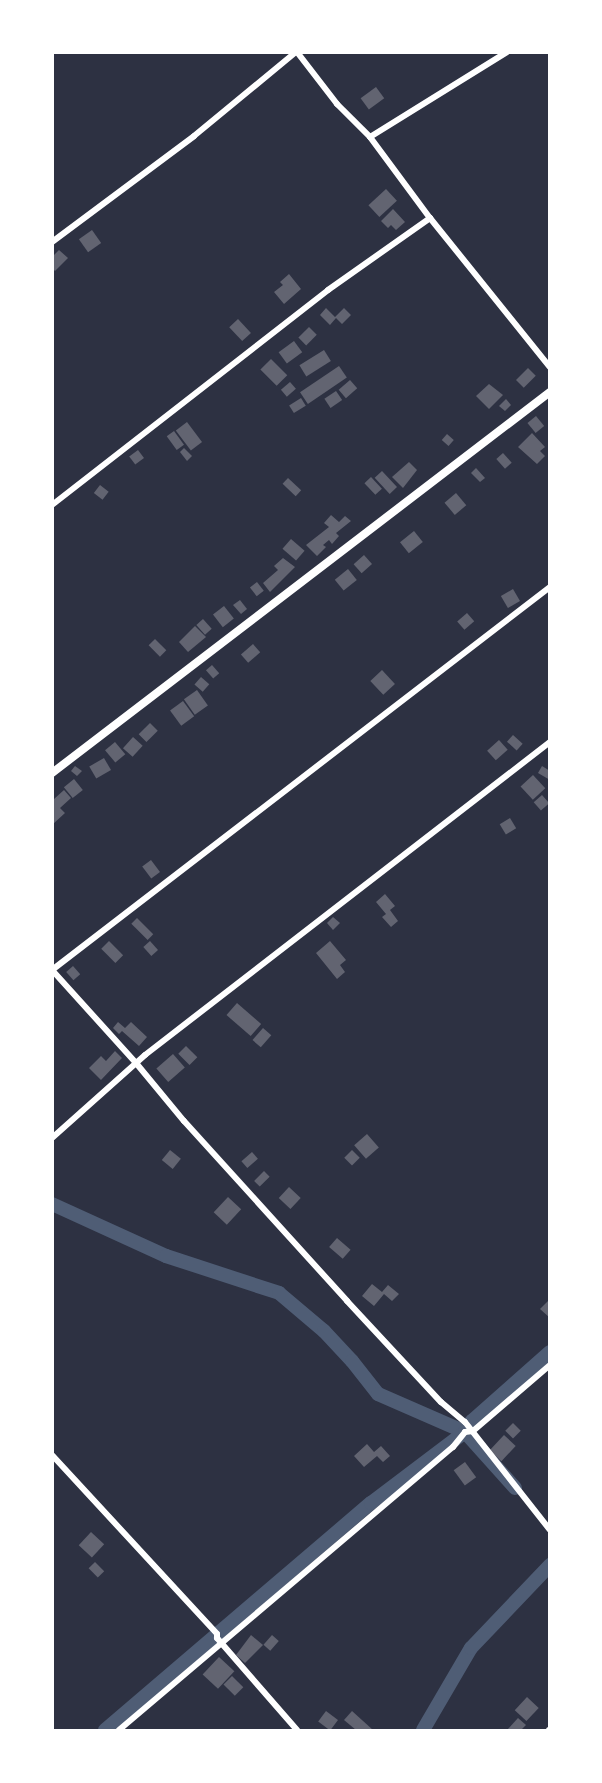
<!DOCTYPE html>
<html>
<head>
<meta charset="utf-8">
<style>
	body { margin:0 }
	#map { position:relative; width:602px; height:1783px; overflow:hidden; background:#2d3142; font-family:Raleway,sans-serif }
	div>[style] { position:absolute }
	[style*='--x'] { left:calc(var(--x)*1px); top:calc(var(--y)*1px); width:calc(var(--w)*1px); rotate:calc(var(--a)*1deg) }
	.canal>* { height:14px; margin:-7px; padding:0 7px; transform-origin:7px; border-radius:7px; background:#4f5d75 }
	.building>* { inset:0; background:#626471; transform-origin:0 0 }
	.minor>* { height:6px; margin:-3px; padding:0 3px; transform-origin:3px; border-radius:3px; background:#fff }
	.tertiary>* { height:8px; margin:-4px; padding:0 4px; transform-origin:4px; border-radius:4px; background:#fff }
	span { translate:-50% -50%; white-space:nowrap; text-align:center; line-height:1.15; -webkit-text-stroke:5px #fff; paint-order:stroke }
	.frame { position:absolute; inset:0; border:54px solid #fff; pointer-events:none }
</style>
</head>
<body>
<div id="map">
	<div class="canal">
		<i style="--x:52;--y:1204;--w:125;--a:24.5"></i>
		<i style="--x:166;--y:1256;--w:119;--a:18.1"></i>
		<i style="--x:279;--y:1293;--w:59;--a:40.2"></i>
		<i style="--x:324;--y:1331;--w:41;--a:47"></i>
		<i style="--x:352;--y:1361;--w:42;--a:51.8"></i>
		<i style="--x:378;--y:1394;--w:95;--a:23.6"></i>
		<i style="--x:465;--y:1432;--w:75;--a:48.2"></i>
		<i style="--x:105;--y:1730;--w:350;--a:-40.5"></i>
		<i style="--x:371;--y:1503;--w:118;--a:-37.1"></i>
		<i style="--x:465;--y:1432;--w:13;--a:-58"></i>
		<i style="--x:472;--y:1421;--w:104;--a:-41.5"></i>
		<i style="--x:423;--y:1730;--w:95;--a:-59.7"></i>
		<i style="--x:471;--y:1648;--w:115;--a:-46.4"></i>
	</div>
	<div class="building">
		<i style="left:376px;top:87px;width:14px;height:19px;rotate:54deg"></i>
		<i style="left:386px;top:189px;width:16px;height:24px;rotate:47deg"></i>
		<i style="clip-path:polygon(393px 209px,405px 222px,396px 230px,391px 225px,388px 228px,381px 221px)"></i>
		<i style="left:92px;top:230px;width:16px;height:16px;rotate:55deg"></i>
		<i style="clip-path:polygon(59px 250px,68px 258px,55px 271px,52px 268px,52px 257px)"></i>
		<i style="clip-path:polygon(289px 274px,301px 289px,284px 304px,274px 292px,283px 285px,280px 282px)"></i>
		<i style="clip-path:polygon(326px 308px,335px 317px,344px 308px,351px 315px,342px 324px,336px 318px,330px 325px,320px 315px)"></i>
		<i style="left:238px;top:319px;width:19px;height:12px;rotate:47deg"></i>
		<i style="left:309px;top:327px;width:11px;height:15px;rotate:45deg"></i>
		<i style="left:294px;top:341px;width:14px;height:19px;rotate:54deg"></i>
		<i style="left:324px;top:350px;width:13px;height:29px;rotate:58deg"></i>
		<i style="left:271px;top:359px;width:23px;height:15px;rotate:45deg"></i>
		<i style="left:339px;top:366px;width:14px;height:47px;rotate:56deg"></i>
		<i style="left:528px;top:368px;width:11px;height:17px;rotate:45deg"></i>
		<i style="left:350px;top:380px;width:11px;height:15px;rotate:49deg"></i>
		<i style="left:290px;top:382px;width:9px;height:12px;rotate:49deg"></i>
		<i style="clip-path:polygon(489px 384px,503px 395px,489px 409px,476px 396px)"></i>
		<i style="left:336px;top:391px;width:11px;height:14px;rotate:56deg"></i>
		<i style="left:301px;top:398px;width:9px;height:14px;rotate:58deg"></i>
		<i style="clip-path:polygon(506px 399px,511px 405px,505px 411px,499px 406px)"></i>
		<i style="left:536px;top:416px;width:13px;height:11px;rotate:51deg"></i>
		<i style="left:187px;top:422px;width:25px;height:14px;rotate:53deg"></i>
		<i style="left:174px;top:431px;width:17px;height:9px;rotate:54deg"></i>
		<i style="clip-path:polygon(532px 433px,545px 447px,540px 451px,545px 456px,537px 464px,518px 447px)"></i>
		<i style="left:447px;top:434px;width:9px;height:8px;rotate:41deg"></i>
		<i style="clip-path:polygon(184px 448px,192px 456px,187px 461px,180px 452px)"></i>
		<i style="left:138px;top:450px;width:10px;height:11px;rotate:53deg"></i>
		<i style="left:503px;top:453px;width:13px;height:9px;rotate:48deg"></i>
		<i style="clip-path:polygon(409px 462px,417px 470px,403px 488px,392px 477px)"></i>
		<i style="clip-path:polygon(476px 468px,485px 478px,480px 482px,471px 473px)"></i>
		<i style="left:382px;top:471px;width:22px;height:10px;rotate:47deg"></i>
		<i style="left:371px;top:477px;width:16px;height:9px;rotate:47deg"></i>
		<i style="left:288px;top:478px;width:18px;height:8px;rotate:43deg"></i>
		<i style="left:100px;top:485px;width:11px;height:10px;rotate:38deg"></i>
		<i style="left:456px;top:493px;width:16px;height:15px;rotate:50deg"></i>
		<i style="clip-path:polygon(331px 515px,339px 522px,345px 516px,351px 521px,336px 533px,339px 536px,332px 544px,329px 540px,323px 545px,326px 547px,317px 556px,306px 545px,329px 527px,324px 523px)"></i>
		<i style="left:414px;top:531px;width:14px;height:18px;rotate:51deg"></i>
		<i style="left:291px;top:539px;width:18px;height:13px;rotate:41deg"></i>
		<i style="left:364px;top:555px;width:12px;height:14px;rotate:48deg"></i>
		<i style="clip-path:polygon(283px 558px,295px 567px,270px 592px,263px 583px,278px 570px,274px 566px)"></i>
		<i style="left:348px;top:569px;width:14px;height:17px;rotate:51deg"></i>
		<i style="left:257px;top:582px;width:11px;height:9px;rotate:52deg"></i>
		<i style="left:513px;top:589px;width:14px;height:14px;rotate:60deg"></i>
		<i style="clip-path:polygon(240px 600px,247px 609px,241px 614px,233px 605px)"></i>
		<i style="left:224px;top:606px;width:16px;height:14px;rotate:52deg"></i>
		<i style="left:467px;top:613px;width:11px;height:13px;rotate:49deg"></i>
		<i style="left:203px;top:619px;width:13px;height:9px;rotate:48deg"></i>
		<i style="clip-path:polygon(195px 626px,206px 637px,188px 652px,179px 642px)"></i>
		<i style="left:155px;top:639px;width:16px;height:9px;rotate:45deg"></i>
		<i style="left:253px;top:644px;width:11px;height:16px;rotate:49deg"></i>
		<i style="left:212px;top:665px;width:11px;height:8px;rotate:49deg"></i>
		<i style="left:382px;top:670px;width:19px;height:16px;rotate:47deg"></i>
		<i style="left:201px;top:677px;width:11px;height:10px;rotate:41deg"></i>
		<i style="left:197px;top:690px;width:19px;height:16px;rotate:55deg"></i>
		<i style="left:183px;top:701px;width:19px;height:16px;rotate:54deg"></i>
		<i style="left:150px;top:723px;width:11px;height:16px;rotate:45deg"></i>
		<i style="left:513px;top:735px;width:13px;height:9px;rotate:42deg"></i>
		<i style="left:133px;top:737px;width:13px;height:15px;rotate:42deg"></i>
		<i style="left:499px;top:740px;width:13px;height:16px;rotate:48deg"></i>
		<i style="left:115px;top:742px;width:16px;height:13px;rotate:50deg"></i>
		<i style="left:104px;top:758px;width:14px;height:17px;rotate:60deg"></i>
		<i style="clip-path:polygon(75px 766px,82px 771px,77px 776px,71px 771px)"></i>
		<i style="clip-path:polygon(542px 766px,550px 771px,550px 780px,538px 773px)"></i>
		<i style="left:533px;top:775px;width:18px;height:17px;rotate:47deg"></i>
		<i style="left:74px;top:779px;width:14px;height:13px;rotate:51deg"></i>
		<i style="clip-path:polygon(64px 790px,71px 798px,60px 808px,65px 813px,52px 825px,52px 797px,54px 799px)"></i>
		<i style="left:542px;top:795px;width:11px;height:11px;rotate:49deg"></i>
		<i style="left:510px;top:818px;width:12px;height:12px;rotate:59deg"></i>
		<i style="left:151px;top:860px;width:15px;height:11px;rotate:53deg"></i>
		<i style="clip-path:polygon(385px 894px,395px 906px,390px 910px,398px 921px,391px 927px,382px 917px,386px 914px,376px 902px)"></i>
		<i style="clip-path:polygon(333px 917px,340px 923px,333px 930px,327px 923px)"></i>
		<i style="left:137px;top:918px;width:23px;height:8px;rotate:45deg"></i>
		<i style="left:109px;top:941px;width:20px;height:11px;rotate:45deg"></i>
		<i style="left:150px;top:941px;width:12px;height:9px;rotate:48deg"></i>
		<i style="clip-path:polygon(330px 941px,346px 960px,340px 965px,345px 972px,337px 979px,316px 953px)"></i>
		<i style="left:73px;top:966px;width:11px;height:9px;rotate:49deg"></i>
		<i style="left:237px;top:1003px;width:32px;height:16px;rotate:41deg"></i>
		<i style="clip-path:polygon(118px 1022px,125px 1028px,131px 1022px,147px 1037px,139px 1046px,122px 1031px,119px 1034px,113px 1028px)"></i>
		<i style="left:263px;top:1028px;width:11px;height:16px;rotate:41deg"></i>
		<i style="left:186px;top:1046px;width:16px;height:11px;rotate:45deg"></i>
		<i style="clip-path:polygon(115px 1051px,122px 1058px,101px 1080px,89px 1068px,101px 1056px,106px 1061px)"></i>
		<i style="left:173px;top:1054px;width:18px;height:22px;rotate:49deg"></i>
		<i style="left:367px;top:1134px;width:18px;height:17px;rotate:49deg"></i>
		<i style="left:170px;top:1150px;width:14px;height:13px;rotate:39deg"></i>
		<i style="left:352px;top:1150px;width:11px;height:11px;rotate:45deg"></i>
		<i style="left:252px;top:1152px;width:9px;height:14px;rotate:49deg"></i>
		<i style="left:264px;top:1171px;width:8px;height:14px;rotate:45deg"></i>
		<i style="left:289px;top:1187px;width:16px;height:15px;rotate:43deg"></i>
		<i style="left:228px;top:1197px;width:18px;height:21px;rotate:43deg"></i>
		<i style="left:337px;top:1238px;width:18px;height:12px;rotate:41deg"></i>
		<i style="clip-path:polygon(372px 1284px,382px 1292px,388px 1285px,399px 1294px,392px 1301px,384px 1294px,374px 1306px,362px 1296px)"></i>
		<i style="clip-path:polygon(550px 1299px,550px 1318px,540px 1309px)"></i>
		<i style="left:513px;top:1423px;width:11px;height:11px;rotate:45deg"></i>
		<i style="left:504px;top:1435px;width:16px;height:21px;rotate:43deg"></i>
		<i style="clip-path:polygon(367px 1444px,374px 1452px,381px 1446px,390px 1456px,383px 1462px,377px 1456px,364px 1467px,354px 1456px)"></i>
		<i style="left:465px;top:1462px;width:19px;height:14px;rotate:54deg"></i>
		<i style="left:91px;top:1532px;width:18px;height:18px;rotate:43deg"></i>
		<i style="left:95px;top:1562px;width:13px;height:9px;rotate:45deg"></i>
		<i style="clip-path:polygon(251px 1635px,263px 1645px,245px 1663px,236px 1655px)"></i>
		<i style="left:272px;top:1635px;width:9px;height:13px;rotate:41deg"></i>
		<i style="left:219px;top:1657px;width:21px;height:24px;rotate:43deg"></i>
		<i style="left:232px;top:1676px;width:16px;height:12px;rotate:45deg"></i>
		<i style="left:527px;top:1697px;width:16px;height:18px;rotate:43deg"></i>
		<i style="left:326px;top:1711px;width:15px;height:13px;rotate:37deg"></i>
		<i style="clip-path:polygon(352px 1711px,373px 1730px,356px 1730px,344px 1720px)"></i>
		<i style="clip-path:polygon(518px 1718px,526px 1725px,521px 1730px,507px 1730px)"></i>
	</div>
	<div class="minor">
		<i style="--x:297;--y:52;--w:66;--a:52.4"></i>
		<i style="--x:337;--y:104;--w:47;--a:45"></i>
		<i style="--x:370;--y:137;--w:101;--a:53.5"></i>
		<i style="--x:430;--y:218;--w:191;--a:51.2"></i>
		<i style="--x:370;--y:137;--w:161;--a:-31.8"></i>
		<i style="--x:52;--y:242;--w:177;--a:-36.7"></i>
		<i style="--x:194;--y:136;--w:132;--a:-39.5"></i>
		<i style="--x:52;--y:505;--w:350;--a:-37.9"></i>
		<i style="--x:328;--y:290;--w:125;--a:-35.2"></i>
		<i style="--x:52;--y:970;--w:125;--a:47.9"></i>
		<i style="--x:136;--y:1063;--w:75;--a:50.4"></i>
		<i style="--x:184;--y:1121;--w:243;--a:47.8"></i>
		<i style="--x:347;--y:1301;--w:138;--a:47.1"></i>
		<i style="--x:441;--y:1402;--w:31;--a:40"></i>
		<i style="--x:465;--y:1422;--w:137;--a:51.8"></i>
		<i style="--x:52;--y:970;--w:628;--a:-37.56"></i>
		<i style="--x:52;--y:1138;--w:125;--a:-41.7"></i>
		<i style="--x:145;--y:1055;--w:512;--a:-37.7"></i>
		<i style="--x:52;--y:1455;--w:243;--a:47.3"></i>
		<i style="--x:217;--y:1634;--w:4;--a:90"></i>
		<i style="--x:217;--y:1638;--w:122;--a:49"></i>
		<i style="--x:119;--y:1730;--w:438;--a:-40.3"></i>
		<i style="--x:453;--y:1447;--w:19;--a:-51"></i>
		<i style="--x:465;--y:1432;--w:8;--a:-7"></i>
		<i style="--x:473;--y:1431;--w:101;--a:-40.6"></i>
		<i style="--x:549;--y:1730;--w:1;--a:0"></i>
	</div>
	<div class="tertiary">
		<i style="--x:52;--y:773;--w:627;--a:-37.42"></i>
	</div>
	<div class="frame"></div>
</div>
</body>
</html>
